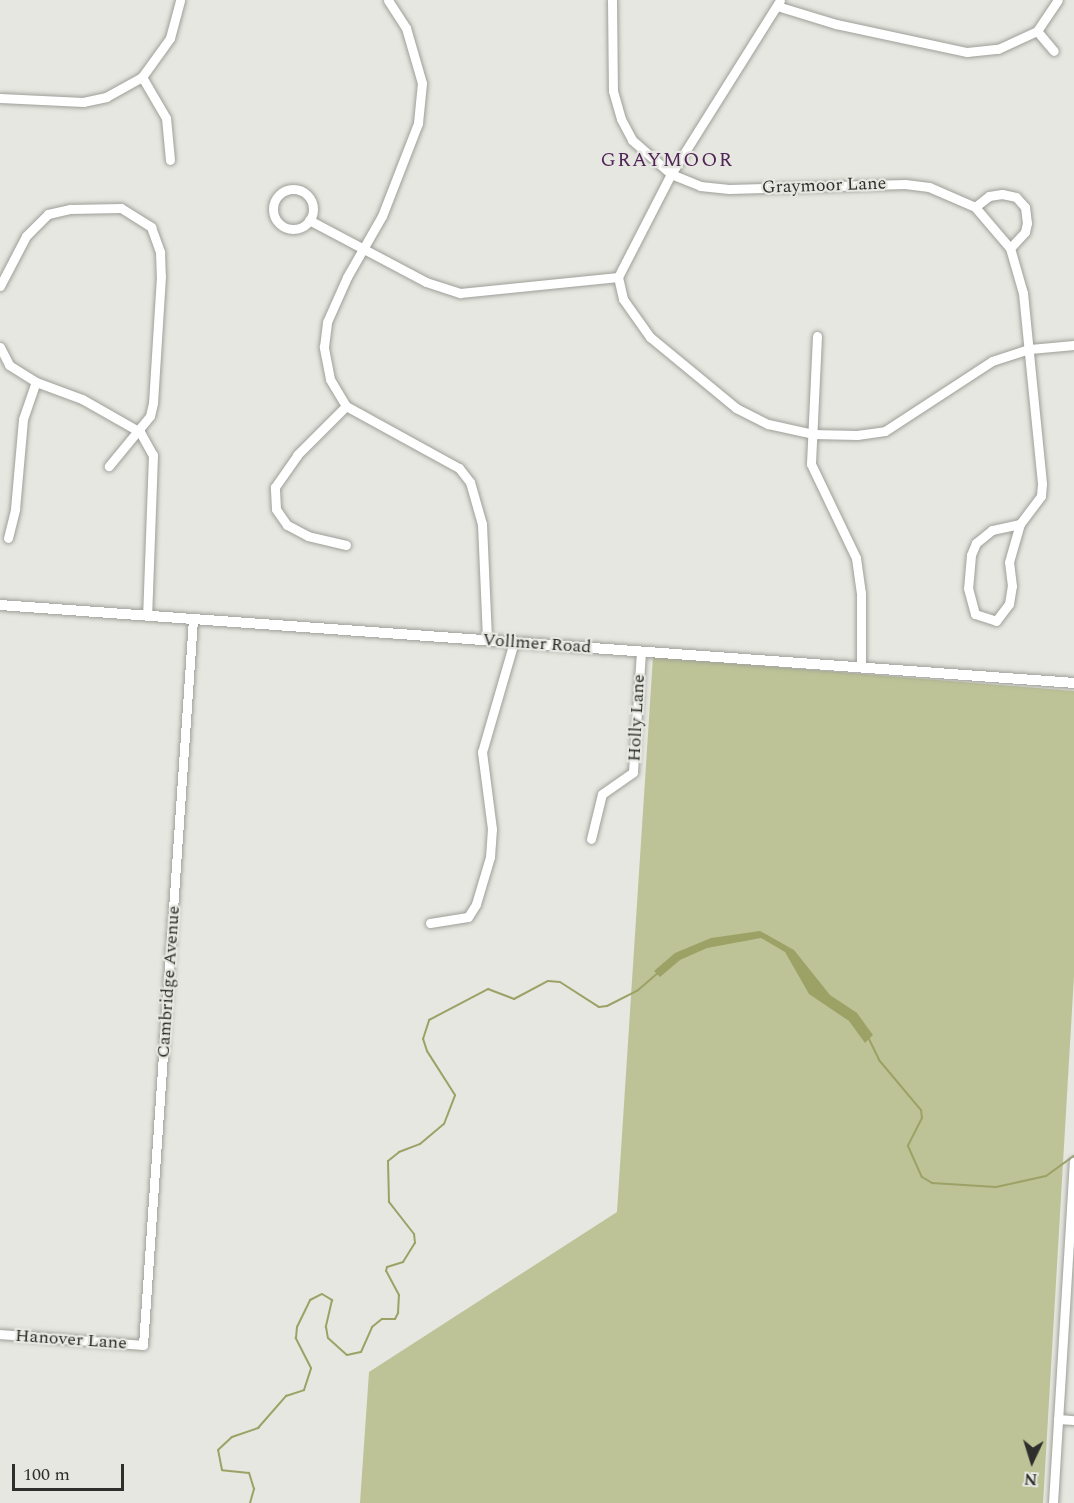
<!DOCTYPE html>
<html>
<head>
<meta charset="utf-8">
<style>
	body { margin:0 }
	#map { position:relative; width:1074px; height:1503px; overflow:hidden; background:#e6e7e0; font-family:Spectral,serif }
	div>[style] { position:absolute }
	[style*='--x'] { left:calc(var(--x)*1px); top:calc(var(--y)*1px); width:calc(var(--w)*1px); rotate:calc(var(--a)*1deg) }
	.green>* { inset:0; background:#bdc396 }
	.water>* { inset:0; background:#9ca266 }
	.stream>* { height:2px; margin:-1px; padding:0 1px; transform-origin:1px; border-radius:1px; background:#9ca266 }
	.roads { filter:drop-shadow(0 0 2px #9e9f99) drop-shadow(0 0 2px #9e9f99) }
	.minor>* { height:9px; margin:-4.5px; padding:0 4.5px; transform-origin:4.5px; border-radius:4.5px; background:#fff }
	.minor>.ring { margin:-4.5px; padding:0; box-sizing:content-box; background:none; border:9px solid #fff; border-radius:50% }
	.major>* { height:10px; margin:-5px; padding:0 5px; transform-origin:5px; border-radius:5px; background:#fff }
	span { translate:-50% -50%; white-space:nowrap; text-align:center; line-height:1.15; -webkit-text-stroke:4.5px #e6e7e0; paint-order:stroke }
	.street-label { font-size:18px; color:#2e2f2c }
	.neighbourhood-label { font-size:20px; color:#512457; letter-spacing:1.5px }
	.north { position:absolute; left:1002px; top:1431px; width:60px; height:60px; -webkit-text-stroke:4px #e6e7e0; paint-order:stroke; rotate:184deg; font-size:16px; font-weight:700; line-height:24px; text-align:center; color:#2e2f2c }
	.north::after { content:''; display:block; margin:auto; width:21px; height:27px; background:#2e2f2c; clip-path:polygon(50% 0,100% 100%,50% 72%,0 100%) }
	.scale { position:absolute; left:12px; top:1464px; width:112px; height:27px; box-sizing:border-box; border:3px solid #2e2f2c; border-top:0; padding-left:8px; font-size:18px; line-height:21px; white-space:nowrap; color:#2e2f2c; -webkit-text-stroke:4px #e6e7e0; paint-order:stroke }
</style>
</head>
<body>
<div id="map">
	<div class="green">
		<i style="clip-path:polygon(653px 657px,1074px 691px,1074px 976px,1043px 1503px,360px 1503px,369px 1372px,617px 1212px)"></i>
	</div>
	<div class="water">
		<i style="clip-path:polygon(760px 931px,794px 950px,830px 995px,857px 1013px,873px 1035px,865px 1043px,849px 1021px,809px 994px,785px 952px,761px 938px,707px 948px,680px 960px,660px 977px,654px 971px,675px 953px,711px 938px)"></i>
	</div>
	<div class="stream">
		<i style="--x:868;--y:1037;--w:25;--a:64"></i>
		<i style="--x:879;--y:1060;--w:65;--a:50"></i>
		<i style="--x:921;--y:1110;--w:8;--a:83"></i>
		<i style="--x:922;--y:1118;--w:31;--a:117"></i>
		<i style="--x:908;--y:1146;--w:34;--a:66"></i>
		<i style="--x:922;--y:1177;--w:12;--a:31"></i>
		<i style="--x:932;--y:1183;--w:64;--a:3.6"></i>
		<i style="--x:996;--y:1187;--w:51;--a:-12.4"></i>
		<i style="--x:1046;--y:1176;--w:34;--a:-36"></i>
		<i style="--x:250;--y:1503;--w:15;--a:-74"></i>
		<i style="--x:254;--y:1489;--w:17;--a:-107"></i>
		<i style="--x:249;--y:1473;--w:27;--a:-174"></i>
		<i style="--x:222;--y:1470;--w:20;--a:-101"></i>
		<i style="--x:218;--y:1450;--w:19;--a:-43"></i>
		<i style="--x:232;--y:1437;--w:28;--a:-19"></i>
		<i style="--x:258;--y:1428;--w:43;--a:-48.8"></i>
		<i style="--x:286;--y:1396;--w:19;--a:-18"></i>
		<i style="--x:304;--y:1390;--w:23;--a:-72"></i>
		<i style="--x:311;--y:1368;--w:34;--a:-117"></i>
		<i style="--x:296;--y:1338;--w:11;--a:-85"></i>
		<i style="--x:297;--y:1327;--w:30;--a:-64"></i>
		<i style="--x:310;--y:1300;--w:13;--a:-27"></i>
		<i style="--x:322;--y:1294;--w:12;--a:31"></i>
		<i style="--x:332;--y:1300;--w:28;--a:103"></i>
		<i style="--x:326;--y:1327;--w:11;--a:80"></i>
		<i style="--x:328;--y:1338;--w:25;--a:42"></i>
		<i style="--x:347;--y:1355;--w:14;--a:-12"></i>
		<i style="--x:361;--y:1352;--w:27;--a:-66"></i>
		<i style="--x:372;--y:1327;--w:13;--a:-39"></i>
		<i style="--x:382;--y:1319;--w:13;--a:0"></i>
		<i style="--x:395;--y:1319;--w:7;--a:-63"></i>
		<i style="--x:398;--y:1313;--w:18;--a:-87"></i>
		<i style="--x:399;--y:1295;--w:27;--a:-118"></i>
		<i style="--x:386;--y:1271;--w:4;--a:-76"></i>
		<i style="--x:387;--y:1267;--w:17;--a:-17"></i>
		<i style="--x:403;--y:1262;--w:22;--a:-58"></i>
		<i style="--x:415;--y:1243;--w:9;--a:-96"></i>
		<i style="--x:414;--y:1234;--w:41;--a:-128"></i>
		<i style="--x:389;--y:1202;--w:41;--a:-91.4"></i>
		<i style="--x:388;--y:1161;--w:14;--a:-39"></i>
		<i style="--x:399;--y:1152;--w:22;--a:-21"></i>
		<i style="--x:420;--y:1144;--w:31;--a:-40"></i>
		<i style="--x:444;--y:1124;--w:31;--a:-69"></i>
		<i style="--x:455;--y:1095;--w:52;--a:-122.5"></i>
		<i style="--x:427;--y:1051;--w:13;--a:-108"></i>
		<i style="--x:423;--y:1039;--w:20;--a:-72"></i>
		<i style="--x:429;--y:1020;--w:67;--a:-27.7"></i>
		<i style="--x:488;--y:989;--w:28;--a:21"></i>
		<i style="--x:514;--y:999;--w:38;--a:-28"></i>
		<i style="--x:548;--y:981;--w:12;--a:5"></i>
		<i style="--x:560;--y:982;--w:46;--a:32.7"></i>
		<i style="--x:599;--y:1007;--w:8;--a:-7"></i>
		<i style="--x:607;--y:1006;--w:34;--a:-27"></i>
		<i style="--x:637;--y:991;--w:28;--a:-41"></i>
	</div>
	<div class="roads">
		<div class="minor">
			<i style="--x:612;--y:0;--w:91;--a:89.4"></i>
			<i style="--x:613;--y:91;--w:29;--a:74"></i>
			<i style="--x:621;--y:119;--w:24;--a:62"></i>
			<i style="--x:632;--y:140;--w:52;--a:41.1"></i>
			<i style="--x:671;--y:174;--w:31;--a:22"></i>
			<i style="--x:700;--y:186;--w:29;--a:6"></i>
			<i style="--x:729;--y:189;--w:176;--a:-1.6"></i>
			<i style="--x:905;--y:184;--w:24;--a:7"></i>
			<i style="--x:929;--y:187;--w:50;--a:23.5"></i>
			<i style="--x:975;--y:207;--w:18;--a:-38"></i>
			<i style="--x:989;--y:196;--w:13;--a:-9"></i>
			<i style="--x:1002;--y:194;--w:14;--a:12"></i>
			<i style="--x:1016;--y:197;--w:13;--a:48"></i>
			<i style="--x:1025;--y:207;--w:16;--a:83"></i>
			<i style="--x:1027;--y:223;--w:9;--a:103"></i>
			<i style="--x:1025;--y:232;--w:22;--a:133"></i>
			<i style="--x:777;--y:6;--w:62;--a:17"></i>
			<i style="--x:836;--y:24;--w:134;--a:12.1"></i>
			<i style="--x:967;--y:52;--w:31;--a:-6"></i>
			<i style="--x:998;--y:49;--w:43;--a:-24.8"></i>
			<i style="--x:1037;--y:31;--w:26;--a:50"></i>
			<i style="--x:1037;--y:31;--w:37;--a:-56"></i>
			<i style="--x:0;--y:98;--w:83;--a:2.8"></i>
			<i style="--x:83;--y:102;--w:24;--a:-12"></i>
			<i style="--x:106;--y:97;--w:41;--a:-29.1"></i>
			<i style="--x:170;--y:160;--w:42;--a:-95.4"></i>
			<i style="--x:166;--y:118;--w:48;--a:-120.3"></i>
			<i style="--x:142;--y:77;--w:48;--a:-54.3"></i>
			<i style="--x:170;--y:38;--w:39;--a:-75"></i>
			<i class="ring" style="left:273px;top:189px;width:31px;height:31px"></i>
			<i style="--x:975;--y:207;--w:54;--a:49.5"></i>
			<i style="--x:1010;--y:248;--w:47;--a:73.9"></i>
			<i style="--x:1023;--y:293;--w:192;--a:84.3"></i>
			<i style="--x:1042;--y:484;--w:12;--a:95"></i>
			<i style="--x:1041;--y:496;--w:35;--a:127"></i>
			<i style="--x:1020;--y:524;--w:29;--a:168"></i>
			<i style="--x:992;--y:530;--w:21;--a:141"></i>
			<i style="--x:976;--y:543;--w:13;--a:113"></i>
			<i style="--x:971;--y:555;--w:33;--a:95"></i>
			<i style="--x:968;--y:588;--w:27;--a:75"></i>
			<i style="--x:975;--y:614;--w:22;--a:18"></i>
			<i style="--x:996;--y:621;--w:21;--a:-53"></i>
			<i style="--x:1009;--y:604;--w:18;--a:-81"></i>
			<i style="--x:1012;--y:586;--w:24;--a:-97"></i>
			<i style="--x:1009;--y:562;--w:40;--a:-74"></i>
			<i style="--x:309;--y:220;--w:132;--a:27.9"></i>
			<i style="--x:426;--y:282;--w:36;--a:18"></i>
			<i style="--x:460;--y:293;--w:159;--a:-5.8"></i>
			<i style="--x:618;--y:277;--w:23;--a:77"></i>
			<i style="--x:623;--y:299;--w:47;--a:54.6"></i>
			<i style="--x:650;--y:337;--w:112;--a:39.5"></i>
			<i style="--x:736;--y:408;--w:36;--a:27"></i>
			<i style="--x:768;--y:424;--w:46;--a:12.5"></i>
			<i style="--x:813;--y:434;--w:44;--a:1.3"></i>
			<i style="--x:857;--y:435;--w:28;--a:-8"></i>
			<i style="--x:885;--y:431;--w:128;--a:-33.2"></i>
			<i style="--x:992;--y:361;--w:40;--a:-18"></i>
			<i style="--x:1030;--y:349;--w:44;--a:-5.2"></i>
			<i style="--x:618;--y:277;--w:116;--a:-62.8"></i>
			<i style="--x:671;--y:174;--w:205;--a:-57.9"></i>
			<i style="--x:0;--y:286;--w:56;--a:-62.5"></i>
			<i style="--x:26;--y:236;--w:31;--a:-45"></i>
			<i style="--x:48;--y:214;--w:23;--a:-13"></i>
			<i style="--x:70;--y:209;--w:51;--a:-1.1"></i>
			<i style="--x:121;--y:208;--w:36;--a:32"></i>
			<i style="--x:151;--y:227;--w:27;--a:70"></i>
			<i style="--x:160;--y:252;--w:24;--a:88"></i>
			<i style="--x:161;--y:276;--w:127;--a:93.6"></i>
			<i style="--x:153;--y:403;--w:13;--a:103"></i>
			<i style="--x:150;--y:416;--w:65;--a:129.4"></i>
			<i style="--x:817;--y:336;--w:128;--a:92.7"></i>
			<i style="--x:811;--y:464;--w:104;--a:64.4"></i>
			<i style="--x:856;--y:558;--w:35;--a:82"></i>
			<i style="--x:861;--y:593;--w:71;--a:90"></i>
			<i style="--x:0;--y:347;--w:20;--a:63"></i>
			<i style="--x:9;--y:365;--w:32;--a:32"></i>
			<i style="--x:36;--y:382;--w:49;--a:20.3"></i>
			<i style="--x:82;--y:399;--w:67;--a:29.6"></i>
			<i style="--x:140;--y:432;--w:26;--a:61"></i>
			<i style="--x:153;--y:455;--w:160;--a:92.1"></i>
			<i style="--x:346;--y:406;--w:129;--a:28.8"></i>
			<i style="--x:459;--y:468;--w:18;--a:52"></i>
			<i style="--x:470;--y:482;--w:44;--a:74.1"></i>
			<i style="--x:482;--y:524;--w:116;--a:87.5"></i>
			<i style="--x:8;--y:538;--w:30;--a:-76"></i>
			<i style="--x:15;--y:509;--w:90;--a:-84.9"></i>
			<i style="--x:23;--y:419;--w:39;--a:-71"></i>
			<i style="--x:346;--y:545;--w:39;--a:-167"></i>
			<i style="--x:308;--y:536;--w:24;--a:-152"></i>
			<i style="--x:287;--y:525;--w:19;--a:-125"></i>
			<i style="--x:276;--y:509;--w:22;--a:-93"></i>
			<i style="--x:275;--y:487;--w:39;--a:-55"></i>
			<i style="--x:297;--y:455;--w:69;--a:-45"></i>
			<i style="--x:346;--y:406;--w:31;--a:-121"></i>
			<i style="--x:330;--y:379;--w:33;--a:-101"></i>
			<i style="--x:324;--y:347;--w:25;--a:-83"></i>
			<i style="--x:327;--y:322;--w:49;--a:-66"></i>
			<i style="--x:347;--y:277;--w:70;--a:-60.2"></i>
			<i style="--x:382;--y:216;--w:100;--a:-68.8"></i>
			<i style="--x:418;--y:123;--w:40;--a:-84.3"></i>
			<i style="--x:422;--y:83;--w:57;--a:-106.2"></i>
			<i style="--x:406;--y:28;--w:33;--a:-123"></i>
			<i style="--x:591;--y:839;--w:46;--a:-76.3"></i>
			<i style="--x:602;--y:794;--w:38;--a:-35"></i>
			<i style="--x:633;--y:772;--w:121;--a:-86.2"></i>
			<i style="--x:430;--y:923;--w:38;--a:-9"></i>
			<i style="--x:468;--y:917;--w:15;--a:-58"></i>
			<i style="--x:476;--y:904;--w:49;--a:-73.4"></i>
			<i style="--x:490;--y:857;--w:28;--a:-86"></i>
			<i style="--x:492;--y:829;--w:78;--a:-97.4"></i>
			<i style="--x:482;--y:752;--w:115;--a:-73.8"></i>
			<i style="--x:0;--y:1334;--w:143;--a:4.4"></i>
			<i style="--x:143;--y:1345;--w:728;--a:-86.06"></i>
			<i style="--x:1058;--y:1419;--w:16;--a:4"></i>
			<i style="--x:1053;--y:1503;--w:342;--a:-86.5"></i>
		</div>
		<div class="major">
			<i style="--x:0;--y:605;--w:1077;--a:4.15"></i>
		</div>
	</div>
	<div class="street-label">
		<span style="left:824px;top:186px;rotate:-2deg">Graymoor Lane</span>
		<span style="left:537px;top:644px;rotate:4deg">Vollmer Road</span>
		<span style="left:637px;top:718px;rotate:-87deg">Holly Lane</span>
		<span style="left:169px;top:982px;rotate:-86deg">Cambridge Avenue</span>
		<span style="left:71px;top:1340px;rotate:4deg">Hanover Lane</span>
	</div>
	<div class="neighbourhood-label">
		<span style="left:667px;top:160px">GRAYMOOR</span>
	</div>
	<div class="north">N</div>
	<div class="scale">100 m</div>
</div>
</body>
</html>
